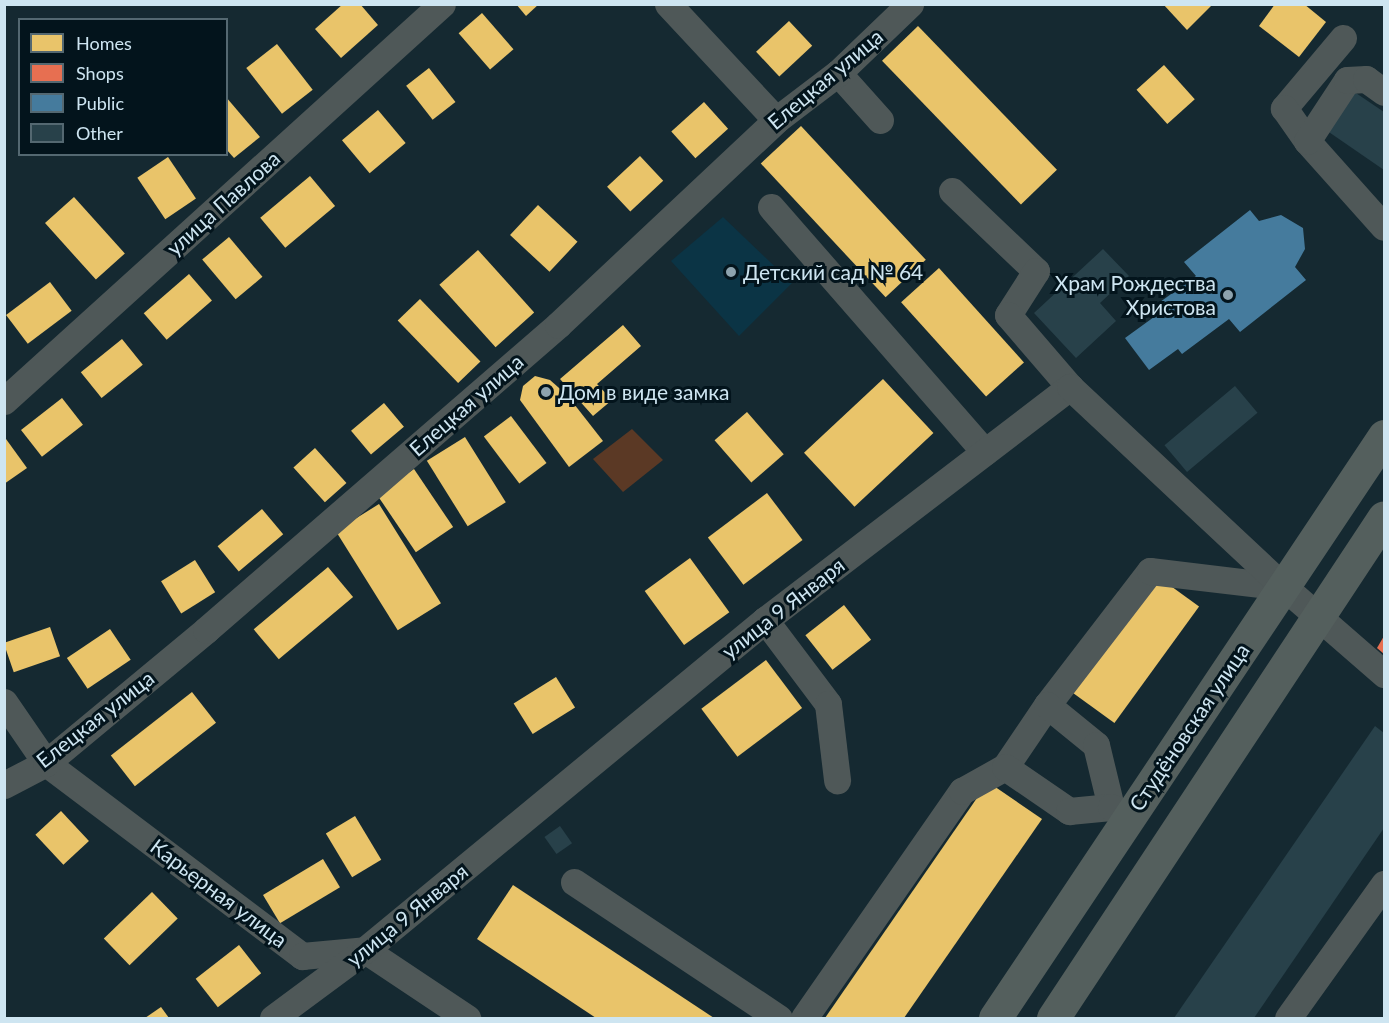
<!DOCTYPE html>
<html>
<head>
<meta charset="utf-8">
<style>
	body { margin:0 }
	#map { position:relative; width:1389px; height:1023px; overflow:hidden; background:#152931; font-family:Lato,sans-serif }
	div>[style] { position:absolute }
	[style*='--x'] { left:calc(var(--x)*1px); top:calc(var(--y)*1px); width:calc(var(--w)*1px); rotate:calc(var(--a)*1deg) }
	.built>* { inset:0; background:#0b3445 }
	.green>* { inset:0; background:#5b3925 }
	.homes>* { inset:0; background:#e9c46a; transform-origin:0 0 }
	.shops>* { inset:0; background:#e76f51 }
	.public>* { inset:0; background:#457b9d }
	.building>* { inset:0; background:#28414a; transform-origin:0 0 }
	.minor>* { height:27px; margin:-13.5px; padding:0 13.5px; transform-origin:13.5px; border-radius:13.5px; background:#4f5858 }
	.major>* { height:33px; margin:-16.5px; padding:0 16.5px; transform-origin:16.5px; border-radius:16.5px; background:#545f5d }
	.dots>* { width:16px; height:16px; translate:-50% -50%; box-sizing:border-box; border:3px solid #03141c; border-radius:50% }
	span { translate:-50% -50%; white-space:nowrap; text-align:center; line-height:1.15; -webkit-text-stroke:6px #03141c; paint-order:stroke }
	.street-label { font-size:21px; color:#cee5f1 }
	.poi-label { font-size:21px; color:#cee5f1 }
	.left { translate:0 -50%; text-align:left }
	.right { translate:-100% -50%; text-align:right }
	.frame { position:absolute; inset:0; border:6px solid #cee5f1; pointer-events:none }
	.legend { position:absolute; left:18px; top:18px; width:210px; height:138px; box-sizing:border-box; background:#03141c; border:2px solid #546871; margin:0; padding:8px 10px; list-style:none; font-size:18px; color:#cee5f1 }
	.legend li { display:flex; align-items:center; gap:12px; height:30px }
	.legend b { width:30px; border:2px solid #546871 }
</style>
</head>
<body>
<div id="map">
	<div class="built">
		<i style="clip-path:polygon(723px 217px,792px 283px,739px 336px,671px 261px)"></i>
	</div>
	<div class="green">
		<i style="clip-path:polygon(632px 429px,663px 460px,623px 492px,593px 459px)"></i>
	</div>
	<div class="homes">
		<i style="clip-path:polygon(343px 4px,360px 4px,378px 25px,341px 58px,315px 29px)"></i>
		<i style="clip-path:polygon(516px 4px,539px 4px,526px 16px)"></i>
		<i style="clip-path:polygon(1163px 4px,1213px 4px,1187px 30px)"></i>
		<i style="clip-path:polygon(1275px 4px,1304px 4px,1326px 22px,1299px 57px,1259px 26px)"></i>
		<i style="left:482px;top:13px;width:48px;height:31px;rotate:49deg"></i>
		<i style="left:789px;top:21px;width:34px;height:45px;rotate:47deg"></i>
		<i style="left:918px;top:26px;width:200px;height:50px;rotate:46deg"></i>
		<i style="left:277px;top:44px;width:58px;height:39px;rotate:52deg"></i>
		<i style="left:1164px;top:65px;width:46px;height:37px;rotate:48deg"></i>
		<i style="left:429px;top:68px;width:43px;height:29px;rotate:52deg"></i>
		<i style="clip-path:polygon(226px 97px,260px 137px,234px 158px,226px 149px)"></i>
		<i style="left:704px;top:102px;width:36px;height:44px;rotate:48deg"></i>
		<i style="left:378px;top:110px;width:43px;height:47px;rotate:50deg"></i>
		<i style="left:801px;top:126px;width:183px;height:55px;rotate:47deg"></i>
		<i style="left:640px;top:156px;width:34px;height:45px;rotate:47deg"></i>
		<i style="left:168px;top:157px;width:50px;height:37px;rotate:56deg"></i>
		<i style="left:310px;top:176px;width:39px;height:65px;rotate:50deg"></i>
		<i style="left:74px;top:197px;width:76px;height:39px;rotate:48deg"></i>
		<i style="left:538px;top:205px;width:54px;height:41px;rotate:43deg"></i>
		<i style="left:229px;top:237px;width:52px;height:35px;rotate:50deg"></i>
		<i style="left:478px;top:250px;width:84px;height:52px;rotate:48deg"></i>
		<i style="left:939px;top:268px;width:127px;height:51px;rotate:48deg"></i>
		<i style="left:189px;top:274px;width:35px;height:60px;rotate:49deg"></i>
		<i style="left:50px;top:282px;width:36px;height:55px;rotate:53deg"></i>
		<i style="left:420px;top:299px;width:87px;height:31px;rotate:46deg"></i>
		<i style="clip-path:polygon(623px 325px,641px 346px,597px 384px,612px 400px,593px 416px,560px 379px)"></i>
		<i style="left:122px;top:339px;width:33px;height:53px;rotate:51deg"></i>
		<i style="clip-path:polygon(535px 376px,550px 380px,567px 395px,603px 441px,569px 467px,520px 400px,523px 386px)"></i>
		<i style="left:883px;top:379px;width:74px;height:108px;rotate:47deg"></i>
		<i style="left:62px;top:398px;width:34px;height:52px;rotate:52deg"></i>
		<i style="left:384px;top:403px;width:31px;height:43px;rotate:50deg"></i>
		<i style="left:747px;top:412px;width:56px;height:43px;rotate:49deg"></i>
		<i style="left:511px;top:416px;width:59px;height:34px;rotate:53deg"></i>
		<i style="left:465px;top:437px;width:77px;height:45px;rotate:58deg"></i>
		<i style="clip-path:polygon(6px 439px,27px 468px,4px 484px,4px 441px)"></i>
		<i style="left:315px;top:448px;width:47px;height:29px;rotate:48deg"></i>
		<i style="left:414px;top:469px;width:70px;height:45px;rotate:56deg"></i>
		<i style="left:767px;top:493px;width:59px;height:74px;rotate:53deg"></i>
		<i style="left:379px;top:504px;width:117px;height:51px;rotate:58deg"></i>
		<i style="left:262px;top:509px;width:33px;height:58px;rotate:50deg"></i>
		<i style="left:690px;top:558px;width:67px;height:56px;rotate:54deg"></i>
		<i style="left:195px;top:560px;width:38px;height:40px;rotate:58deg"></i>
		<i style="left:328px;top:567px;width:39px;height:97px;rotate:50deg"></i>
		<i style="left:1157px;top:576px;width:52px;height:144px;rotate:36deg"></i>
		<i style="left:844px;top:605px;width:44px;height:49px;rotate:52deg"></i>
		<i style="left:50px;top:627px;width:31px;height:49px;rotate:71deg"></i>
		<i style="left:110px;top:629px;width:37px;height:52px;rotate:56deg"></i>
		<i style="left:766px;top:660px;width:60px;height:81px;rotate:53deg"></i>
		<i style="left:556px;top:677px;width:36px;height:50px;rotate:58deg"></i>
		<i style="left:192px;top:692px;width:39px;height:103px;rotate:52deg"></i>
		<i style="clip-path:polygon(988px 782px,1042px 819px,904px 1018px,825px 1018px)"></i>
		<i style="left:61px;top:811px;width:41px;height:35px;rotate:47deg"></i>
		<i style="left:355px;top:816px;width:51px;height:34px;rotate:59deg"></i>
		<i style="left:323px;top:859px;width:33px;height:70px;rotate:59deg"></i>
		<i style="clip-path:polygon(513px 885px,714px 1018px,596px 1018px,477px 939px)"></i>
		<i style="left:152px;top:892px;width:37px;height:67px;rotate:46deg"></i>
		<i style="left:239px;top:945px;width:36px;height:55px;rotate:52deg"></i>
		<i style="clip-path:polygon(161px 1007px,169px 1018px,145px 1018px)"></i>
	</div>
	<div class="shops">
		<i style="clip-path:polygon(1384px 636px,1384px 654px,1377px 648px)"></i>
	</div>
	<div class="public">
		<i style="clip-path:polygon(1250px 210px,1259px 221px,1281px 215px,1303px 228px,1305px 249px,1295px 267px,1306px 280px,1240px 332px,1229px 319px,1182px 354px,1178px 349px,1149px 370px,1125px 338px,1154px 317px,1149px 310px,1196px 276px,1184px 262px)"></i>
	</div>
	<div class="building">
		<i style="clip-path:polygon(1350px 89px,1384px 112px,1384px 170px,1323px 128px)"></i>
		<i style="clip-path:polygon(1103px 249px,1129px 276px,1100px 303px,1116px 321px,1076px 358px,1034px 313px)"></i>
		<i style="left:1235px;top:386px;width:35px;height:92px;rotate:50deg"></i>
		<i style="clip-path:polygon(1375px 726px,1384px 733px,1384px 828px,1254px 1018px,1174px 1018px)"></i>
		<i style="left:560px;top:826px;width:21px;height:19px;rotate:55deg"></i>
	</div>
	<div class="minor">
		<i style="--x:668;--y:4;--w:158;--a:47"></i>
		<i style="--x:1343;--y:38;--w:92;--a:130.1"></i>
		<i style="--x:1284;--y:108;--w:40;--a:55.1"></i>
		<i style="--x:1307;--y:141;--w:115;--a:48.2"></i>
		<i style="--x:838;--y:73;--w:63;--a:48.2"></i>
		<i style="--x:1307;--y:141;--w:73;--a:-56.7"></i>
		<i style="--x:1347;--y:80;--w:19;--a:-3"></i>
		<i style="--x:1366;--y:79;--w:22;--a:36"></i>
		<i style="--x:952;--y:191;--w:116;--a:43.6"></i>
		<i style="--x:1036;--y:271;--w:52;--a:122.5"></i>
		<i style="--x:1008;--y:315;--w:95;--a:49.3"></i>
		<i style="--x:771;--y:207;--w:325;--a:48.9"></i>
		<i style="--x:4;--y:401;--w:591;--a:-42.19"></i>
		<i style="--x:765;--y:620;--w:105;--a:53.1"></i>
		<i style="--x:828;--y:704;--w:77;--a:83.2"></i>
		<i style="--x:4;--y:702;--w:74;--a:55.5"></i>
		<i style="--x:46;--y:763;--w:321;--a:37"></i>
		<i style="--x:302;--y:956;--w:63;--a:-5.4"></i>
		<i style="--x:365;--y:950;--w:123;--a:33.7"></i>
		<i style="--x:1047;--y:705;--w:169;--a:-52.5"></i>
		<i style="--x:1150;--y:571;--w:135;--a:6.8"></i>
		<i style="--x:1005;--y:767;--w:75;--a:-55.9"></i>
		<i style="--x:1047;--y:705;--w:63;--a:39.2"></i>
		<i style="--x:1096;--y:745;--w:64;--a:76.4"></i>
		<i style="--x:4;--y:785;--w:47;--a:-27.6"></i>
		<i style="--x:46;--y:763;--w:208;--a:-39.7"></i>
		<i style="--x:206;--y:630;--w:466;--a:-40.9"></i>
		<i style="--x:558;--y:325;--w:299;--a:-43.2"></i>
		<i style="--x:776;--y:120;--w:78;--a:-37.2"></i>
		<i style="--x:838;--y:73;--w:100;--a:-43.8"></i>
		<i style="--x:574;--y:882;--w:246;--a:33.6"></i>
		<i style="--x:273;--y:1018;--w:114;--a:-36.5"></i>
		<i style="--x:365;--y:950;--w:519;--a:-39.52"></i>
		<i style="--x:765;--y:620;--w:384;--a:-37.4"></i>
		<i style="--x:1070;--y:387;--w:293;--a:43.1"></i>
		<i style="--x:1284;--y:587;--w:133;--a:41"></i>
		<i style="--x:804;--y:1018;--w:277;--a:-55.2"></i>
		<i style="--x:962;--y:791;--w:49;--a:-29.2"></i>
		<i style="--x:1005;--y:767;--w:78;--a:34.5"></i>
		<i style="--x:1069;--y:811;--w:42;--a:-5.4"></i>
		<i style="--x:1111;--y:807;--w:20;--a:30"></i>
		<i style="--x:1288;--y:1018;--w:165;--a:-54.4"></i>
	</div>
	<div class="major">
		<i style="--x:995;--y:1018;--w:700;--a:-56.24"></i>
		<i style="--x:1053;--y:1018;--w:600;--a:-56.55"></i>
	</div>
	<div class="dots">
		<i style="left:731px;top:272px;background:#8da3ae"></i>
		<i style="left:1228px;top:295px;background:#8da3ae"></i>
		<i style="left:546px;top:392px;background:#8da3ae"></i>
	</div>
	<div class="street-label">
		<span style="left:825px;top:79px;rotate:-40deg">Елецкая улица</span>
		<span style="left:223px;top:203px;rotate:-42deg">улица Павлова</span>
		<span style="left:466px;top:405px;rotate:-41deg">Елецкая улица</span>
		<span style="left:783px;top:608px;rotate:-38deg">улица 9 Января</span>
		<span style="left:95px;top:719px;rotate:-38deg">Елецкая улица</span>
		<span style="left:1189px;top:727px;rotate:-56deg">Студёновская улица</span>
		<span style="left:219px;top:893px;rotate:37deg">Карьерная улица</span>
		<span style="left:407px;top:915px;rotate:-39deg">улица 9 Января</span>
	</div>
	<div class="poi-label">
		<span class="left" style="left:743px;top:272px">Детский сад № 64</span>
		<span class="right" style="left:1216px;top:295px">Храм Рождества<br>Христова</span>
		<span class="left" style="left:558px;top:392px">Дом в виде замка</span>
	</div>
	<div class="frame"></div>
	<ul class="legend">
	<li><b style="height:16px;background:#e9c46a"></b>Homes</li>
	<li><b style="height:16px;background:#e76f51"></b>Shops</li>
	<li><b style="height:16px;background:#457b9d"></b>Public</li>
	<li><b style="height:16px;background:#28414a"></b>Other</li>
	</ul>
</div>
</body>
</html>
